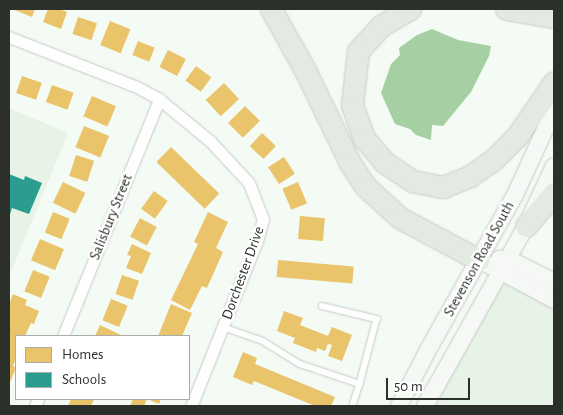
<!DOCTYPE html>
<html>
<head>
<meta charset="utf-8">
<style>
	body { margin:0 }
	#map { position:relative; width:563px; height:415px; overflow:hidden; background:#f4fbf4; font-family:"Alegreya Sans",sans-serif }
	div>[style] { position:absolute }
	[style*='--x'] { left:calc(var(--x)*1px); top:calc(var(--y)*1px); width:calc(var(--w)*1px); rotate:calc(var(--a)*1deg) }
	.built>* { inset:0; background:#e6f3e6 }
	.water>* { inset:0; background:#a6cfa4 }
	.homes>* { inset:0; background:#e9c46a; transform-origin:0 0 }
	.schools>* { inset:0; background:#2a9d8f }
	.roads { filter:drop-shadow(0 0 1px #c6cbc6) drop-shadow(0 0 1px #c6cbc6) }
	.lane>* { height:5.5px; margin:-2.75px; padding:0 2.75px; transform-origin:2.75px; border-radius:2.75px; background:#fdfefd }
	.street>* { height:11px; margin:-5.5px; padding:0 5.5px; transform-origin:5.5px; border-radius:5.5px; background:#fdfefd }
	.secondary>* { height:16px; margin:-8px; padding:0 8px; transform-origin:8px; border-radius:8px; background:#f5f8f5 }
	.highway>* { height:21px; margin:-10.5px; padding:0 10.5px; transform-origin:10.5px; border-radius:10.5px; background:#e2eae2 }
	span { translate:-50% -50%; white-space:nowrap; text-align:center; line-height:1.15; -webkit-text-stroke:5px #fff; paint-order:stroke }
	.street-label { font-size:15px; color:#2c302b }
	.frame { position:absolute; inset:0; border:10px solid #2c302b; pointer-events:none }
	.legend { position:absolute; left:15px; top:335px; width:175px; height:65px; box-sizing:border-box; background:#fff; border:1px solid #abacaa; margin:0; padding:6px 9px; list-style:none; font-size:15px; color:#2c302b }
	.legend li { display:flex; align-items:center; gap:10px; height:25px }
	.legend b { width:25px; border:1px solid #abacaa }
	.scale { position:absolute; left:386px; top:378px; width:84px; height:22px; box-sizing:border-box; border:2px solid #2c302b; border-top:0; padding-left:6px; font-size:15px; line-height:18px; white-space:nowrap; color:#2c302b; -webkit-text-stroke:4px #fff; paint-order:stroke }
</style>
</head>
<body>
<div id="map">
	<div class="built">
		<i style="clip-path:polygon(9px 108px,68px 133px,9px 277px)"></i>
		<i style="clip-path:polygon(502px 276px,554px 302px,554px 406px,431px 406px)"></i>
	</div>
	<div class="water">
		<i style="clip-path:polygon(432px 29px,458px 40px,491px 46px,489px 56px,471px 92px,443px 126px,432px 125px,431px 140px,416px 135px,410px 129px,395px 124px,381px 93px,391px 64px,400px 55px,399px 48px,417px 35px)"></i>
	</div>
	<div class="homes">
		<i style="clip-path:polygon(12px 9px,35px 9px,32px 17px)"></i>
		<i style="clip-path:polygon(48px 9px,59px 9px,67px 12px,61px 29px,43px 22px)"></i>
		<i style="left:78px;top:17px;width:20px;height:18px;rotate:18deg"></i>
		<i style="left:110px;top:21px;width:22px;height:26px;rotate:22deg"></i>
		<i style="left:138px;top:41px;width:18px;height:15px;rotate:22deg"></i>
		<i style="left:168px;top:50px;width:20px;height:19px;rotate:27deg"></i>
		<i style="left:196px;top:66px;width:19px;height:18px;rotate:36deg"></i>
		<i style="left:22px;top:76px;width:21px;height:18px;rotate:19deg"></i>
		<i style="left:224px;top:83px;width:22px;height:25px;rotate:47deg"></i>
		<i style="left:52px;top:85px;width:23px;height:18px;rotate:20deg"></i>
		<i style="left:92px;top:96px;width:26px;height:22px;rotate:23deg"></i>
		<i style="left:245px;top:106px;width:21px;height:24px;rotate:45deg"></i>
		<i style="left:84px;top:126px;width:27px;height:23px;rotate:22deg"></i>
		<i style="left:262px;top:133px;width:19px;height:18px;rotate:43deg"></i>
		<i style="left:171px;top:147px;width:67px;height:21px;rotate:44deg"></i>
		<i style="left:76px;top:155px;width:19px;height:22px;rotate:18deg"></i>
		<i style="left:284px;top:157px;width:20px;height:19px;rotate:57deg"></i>
		<i style="left:63px;top:182px;width:25px;height:23px;rotate:26deg"></i>
		<i style="left:298px;top:182px;width:23px;height:17px;rotate:67deg"></i>
		<i style="left:154px;top:191px;width:17px;height:22px;rotate:36deg"></i>
		<i style="left:53px;top:212px;width:18px;height:22px;rotate:22deg"></i>
		<i style="clip-path:polygon(208px 212px,228px 222px,216px 248px,223px 252px,207px 288px,202px 286px,190px 310px,171px 300px,198px 244px,194px 242px)"></i>
		<i style="left:300px;top:216px;width:25px;height:23px;rotate:5deg"></i>
		<i style="left:140px;top:218px;width:19px;height:21px;rotate:28deg"></i>
		<i style="left:40px;top:239px;width:26px;height:23px;rotate:23deg"></i>
		<i style="clip-path:polygon(132px 244px,151px 253px,142px 274px,126px 268px,131px 256px,127px 255px)"></i>
		<i style="left:278px;top:260px;width:76px;height:17px;rotate:5deg"></i>
		<i style="left:33px;top:270px;width:18px;height:23px;rotate:22deg"></i>
		<i style="left:122px;top:275px;width:18px;height:20px;rotate:19deg"></i>
		<i style="clip-path:polygon(13px 294px,27px 300px,25px 305px,39px 311px,34px 324px,31px 323px,25px 336px,16px 336px,16px 359px,13px 366px,16px 368px,10px 382px,9px 305px)"></i>
		<i style="left:111px;top:299px;width:18px;height:23px;rotate:22deg"></i>
		<i style="clip-path:polygon(171px 304px,192px 313px,182px 336px,158px 336px)"></i>
		<i style="clip-path:polygon(284px 311px,303px 318px,300px 325px,328px 336px,332px 327px,352px 335px,342px 361px,328px 356px,332px 345px,328px 344px,325px 351px,317px 348px,316px 352px,293px 343px,295px 338px,277px 331px)"></i>
		<i style="clip-path:polygon(100px 325px,121px 335px,120px 336px,95px 336px)"></i>
		<i style="clip-path:polygon(243px 352px,257px 358px,255px 364px,335px 397px,331px 406px,315px 406px,254px 381px,252px 385px,233px 377px)"></i>
		<i style="clip-path:polygon(71px 399px,94px 399px,91px 406px,68px 406px)"></i>
		<i style="clip-path:polygon(133px 399px,161px 399px,159px 404px,147px 399px,144px 406px,130px 406px)"></i>
	</div>
	<div class="schools">
		<i style="clip-path:polygon(9px 174px,24px 180px,25px 176px,42px 183px,29px 214px,12px 208px,9px 217px)"></i>
	</div>
	<div class="roads">
		<div class="lane">
			<i style="--x:322;--y:306;--w:57;--a:13.3"></i>
			<i style="--x:377;--y:319;--w:67;--a:104.7"></i>
			<i style="--x:223;--y:327;--w:42;--a:19.3"></i>
			<i style="--x:263;--y:341;--w:44;--a:31.9"></i>
			<i style="--x:300;--y:364;--w:63;--a:18.4"></i>
			<i style="--x:360;--y:384;--w:23;--a:108"></i>
		</div>
		<div class="street">
			<i style="--x:9;--y:37;--w:135;--a:21.3"></i>
			<i style="--x:135;--y:86;--w:27;--a:28"></i>
			<i style="--x:159;--y:99;--w:66;--a:39.5"></i>
			<i style="--x:210;--y:141;--w:57;--a:47.1"></i>
			<i style="--x:249;--y:183;--w:39;--a:69"></i>
			<i style="--x:263;--y:219;--w:20;--a:105"></i>
			<i style="--x:258;--y:238;--w:181;--a:111.7"></i>
			<i style="--x:63;--y:336;--w:256;--a:-67.9"></i>
			<i style="--x:35;--y:406;--w:8;--a:-67"></i>
		</div>
		<div class="secondary">
			<i style="--x:499;--y:259;--w:10;--a:0"></i>
			<i style="--x:509;--y:259;--w:51;--a:27.1"></i>
			<i style="--x:479;--y:260;--w:85;--a:28.1"></i>
			<i style="--x:399;--y:406;--w:63;--a:-62.6"></i>
			<i style="--x:428;--y:350;--w:178;--a:-60.7"></i>
			<i style="--x:515;--y:195;--w:94;--a:-65.4"></i>
			<i style="--x:425;--y:406;--w:206;--a:-60.7"></i>
			<i style="--x:526;--y:226;--w:66;--a:-65"></i>
		</div>
		<div class="highway">
			<i style="--x:271;--y:9;--w:70;--a:60.9"></i>
			<i style="--x:305;--y:70;--w:103;--a:64.2"></i>
			<i style="--x:350;--y:163;--w:27;--a:57"></i>
			<i style="--x:365;--y:186;--w:47;--a:42.4"></i>
			<i style="--x:400;--y:218;--w:89;--a:28"></i>
			<i style="--x:410;--y:9;--w:34;--a:150"></i>
			<i style="--x:381;--y:26;--w:34;--a:133"></i>
			<i style="--x:358;--y:51;--w:54;--a:96.3"></i>
			<i style="--x:352;--y:105;--w:35;--a:70"></i>
			<i style="--x:364;--y:138;--w:31;--a:50"></i>
			<i style="--x:384;--y:162;--w:34;--a:34"></i>
			<i style="--x:412;--y:181;--w:32;--a:11"></i>
			<i style="--x:443;--y:187;--w:29;--a:-22"></i>
			<i style="--x:470;--y:176;--w:28;--a:-35"></i>
			<i style="--x:493;--y:160;--w:34;--a:-45"></i>
			<i style="--x:517;--y:136;--w:65;--a:-55.6"></i>
			<i style="--x:506;--y:9;--w:49;--a:9.5"></i>
			<i style="--x:526;--y:226;--w:43;--a:-49.7"></i>
		</div>
	</div>
	<div class="street-label">
		<span style="left:111px;top:217px;rotate:-68deg">Salisbury Street</span>
		<span style="left:479px;top:259px;rotate:-61deg">Stevenson Road South</span>
		<span style="left:243px;top:273px;rotate:-70deg">Dorchester Drive</span>
	</div>
	<div class="frame"></div>
	<ul class="legend">
	<li><b style="height:14px;background:#e9c46a"></b>Homes</li>
	<li><b style="height:14px;background:#2a9d8f"></b>Schools</li>
	</ul>
	<div class="scale">50 m</div>
</div>
</body>
</html>
